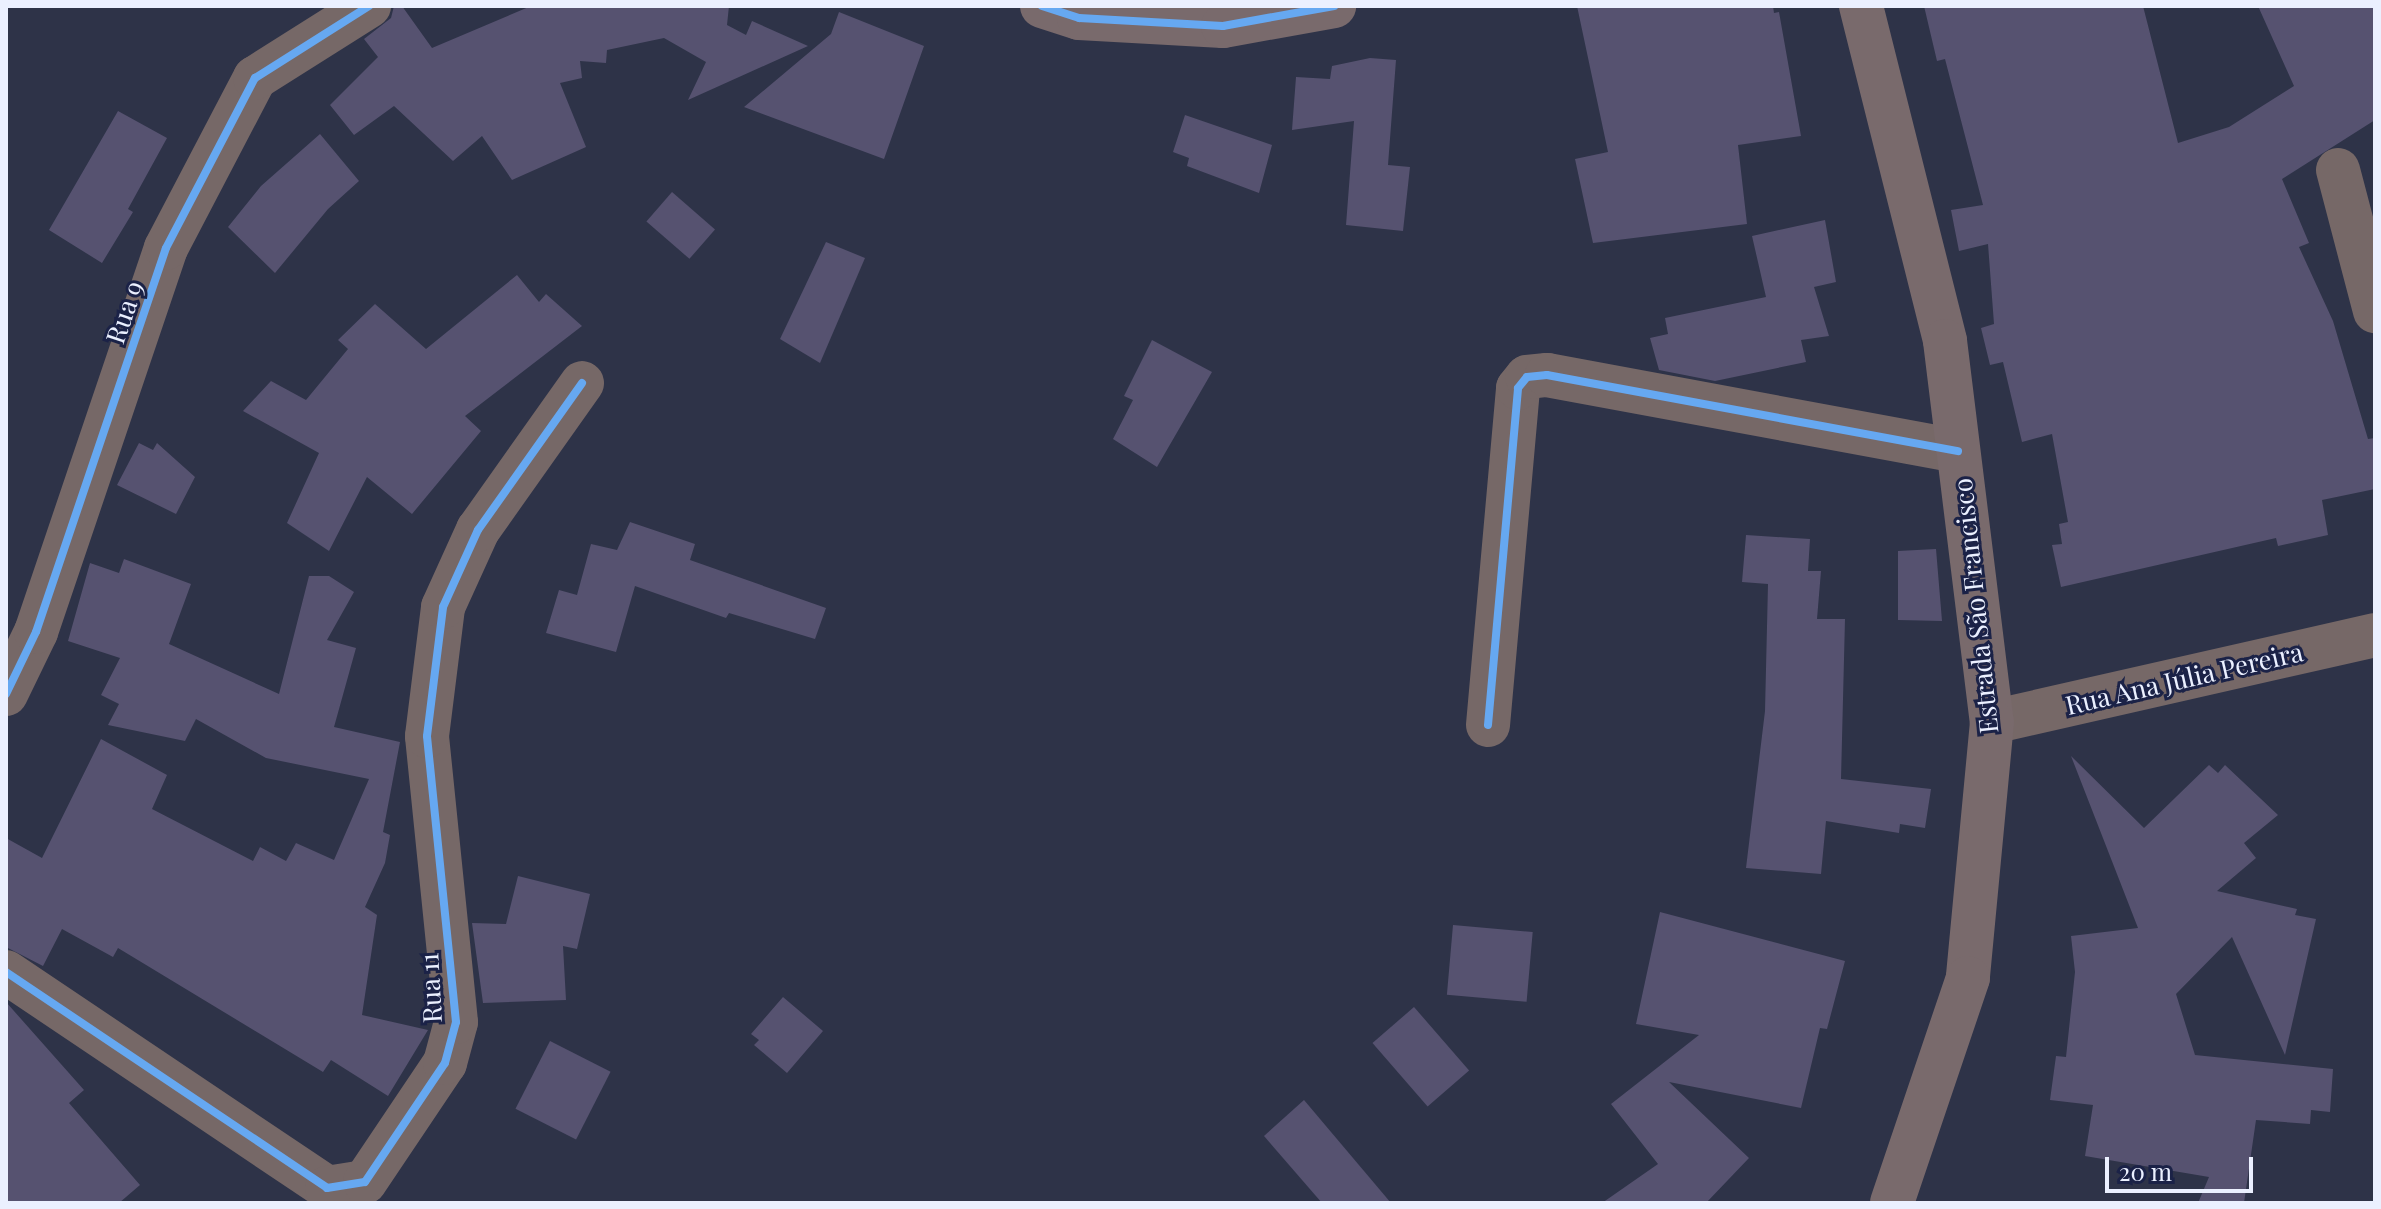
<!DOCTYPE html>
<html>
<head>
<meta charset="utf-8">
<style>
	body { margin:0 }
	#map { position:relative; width:2381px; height:1209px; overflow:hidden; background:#2e3348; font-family:"Playfair Display",serif }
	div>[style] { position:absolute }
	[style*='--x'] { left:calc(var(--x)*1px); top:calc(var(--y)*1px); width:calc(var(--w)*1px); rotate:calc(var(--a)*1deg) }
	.building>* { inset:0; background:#565270; transform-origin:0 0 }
	.minor>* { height:44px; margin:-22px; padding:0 22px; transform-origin:22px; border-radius:22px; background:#766867 }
	.secondary>* { height:44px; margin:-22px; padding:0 22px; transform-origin:22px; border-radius:22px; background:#796a6c }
	.cycleway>* { height:8px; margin:-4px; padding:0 4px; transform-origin:4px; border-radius:4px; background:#66a8f1 }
	span { translate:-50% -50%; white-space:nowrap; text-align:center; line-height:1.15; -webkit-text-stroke:6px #1b2247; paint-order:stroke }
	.street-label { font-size:26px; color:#ebf0ff }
	.frame { position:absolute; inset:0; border:8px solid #ebf0ff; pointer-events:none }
	.scale { position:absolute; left:2105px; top:1157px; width:148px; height:36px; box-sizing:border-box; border:4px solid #ebf0ff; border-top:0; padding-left:10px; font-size:24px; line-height:28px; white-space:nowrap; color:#ebf0ff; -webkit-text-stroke:6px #1b2247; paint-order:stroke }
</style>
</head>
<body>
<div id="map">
	<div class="building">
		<i style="clip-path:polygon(394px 6px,402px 6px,432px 48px,531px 6px,729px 6px,727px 25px,746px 35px,752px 21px,808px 46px,688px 100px,706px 62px,664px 38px,607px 50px,606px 63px,580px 61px,582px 78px,560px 83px,586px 147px,512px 180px,482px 136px,453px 161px,394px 106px,354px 135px,330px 105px,378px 57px,364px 39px,391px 18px)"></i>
		<i style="clip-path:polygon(1577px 6px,1773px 6px,1774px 13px,1779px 12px,1801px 136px,1738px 145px,1747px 224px,1593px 243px,1575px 159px,1608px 152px)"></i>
		<i style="clip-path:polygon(1924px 6px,2143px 6px,2178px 143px,2229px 127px,2294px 86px,2258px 6px,2375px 6px,2375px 120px,2282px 179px,2309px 243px,2299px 247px,2333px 321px,2368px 439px,2375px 438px,2375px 489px,2322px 500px,2328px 535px,2278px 546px,2276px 538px,2061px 587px,2052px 545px,2062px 544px,2059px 524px,2068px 522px,2052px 434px,2022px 442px,2003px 362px,1990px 365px,1981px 328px,1994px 324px,1988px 244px,1959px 251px,1951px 210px,1983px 205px,1945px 59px,1937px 61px)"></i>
		<i style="clip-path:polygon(839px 12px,924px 46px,884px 159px,744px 107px,831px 34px)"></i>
		<i style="clip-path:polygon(1370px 58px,1396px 60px,1388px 165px,1410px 167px,1403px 231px,1346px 225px,1354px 121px,1292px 130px,1296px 77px,1330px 79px,1332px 66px)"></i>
		<i style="clip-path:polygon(118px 111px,167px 138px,128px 209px,133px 212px,102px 263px,49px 230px)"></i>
		<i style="clip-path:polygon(1185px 115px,1272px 145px,1259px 193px,1187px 166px,1189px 158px,1173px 152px)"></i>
		<i style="clip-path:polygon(320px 134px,359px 181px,328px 209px,275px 273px,228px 227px,261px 186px)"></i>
		<i style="left:672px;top:192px;width:57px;height:39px;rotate:41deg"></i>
		<i style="clip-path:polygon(1825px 220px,1836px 282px,1814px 287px,1829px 336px,1801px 340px,1806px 362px,1715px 381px,1659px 370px,1650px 338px,1668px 334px,1665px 318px,1766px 297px,1752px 236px)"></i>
		<i style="clip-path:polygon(826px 242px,865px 258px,820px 363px,780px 339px)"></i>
		<i style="clip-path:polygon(517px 275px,539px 302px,546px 294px,582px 326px,465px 416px,481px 431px,412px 514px,367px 477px,329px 551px,287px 523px,319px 453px,243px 411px,271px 381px,306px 400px,348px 349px,338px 340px,375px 304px,426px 349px)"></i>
		<i style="clip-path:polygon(1152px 340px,1212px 372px,1157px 467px,1113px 439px,1133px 400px,1124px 396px)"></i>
		<i style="clip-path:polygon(139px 443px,153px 450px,157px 443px,195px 477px,176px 514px,117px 485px)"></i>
		<i style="clip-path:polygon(630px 522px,695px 544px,690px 560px,826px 608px,815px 639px,729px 613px,726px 618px,635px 586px,616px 652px,546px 633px,559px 590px,577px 595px,591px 544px,617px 550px)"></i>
		<i style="clip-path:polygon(1746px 535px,1810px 539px,1808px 571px,1821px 571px,1817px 619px,1845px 619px,1841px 779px,1931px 789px,1925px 828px,1900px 824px,1899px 833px,1826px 821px,1821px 874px,1746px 868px,1765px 711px,1768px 584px,1742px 582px)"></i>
		<i style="clip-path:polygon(1936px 549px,1942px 621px,1898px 620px,1898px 551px)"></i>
		<i style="clip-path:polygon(124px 559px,191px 584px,169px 644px,279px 694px,309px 576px,329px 576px,354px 592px,327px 640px,356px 648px,334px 727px,400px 742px,383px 832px,390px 835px,385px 863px,365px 907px,377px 915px,362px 1015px,428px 1030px,388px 1096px,331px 1060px,323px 1072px,118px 948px,113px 957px,62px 929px,43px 966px,6px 947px,6px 838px,42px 858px,101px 739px,167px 775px,152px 809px,253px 861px,260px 847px,286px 861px,296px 843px,334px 860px,369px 779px,266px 758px,196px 719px,185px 741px,108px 725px,119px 704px,101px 695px,120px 658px,68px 641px,90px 563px,119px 573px)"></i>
		<i style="clip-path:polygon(2071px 756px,2144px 828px,2209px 765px,2218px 773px,2225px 765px,2278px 815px,2244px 843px,2256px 858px,2217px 891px,2297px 909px,2295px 915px,2316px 919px,2285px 1055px,2232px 937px,2176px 994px,2195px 1055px,2333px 1069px,2330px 1112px,2311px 1110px,2310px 1124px,2256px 1120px,2244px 1203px,2198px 1203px,2209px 1177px,2085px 1156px,2093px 1105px,2050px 1100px,2056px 1056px,2066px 1057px,2075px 972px,2071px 936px,2138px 928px)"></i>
		<i style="clip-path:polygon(518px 876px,590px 894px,577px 949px,563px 946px,566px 1000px,483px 1003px,472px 923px,506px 924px)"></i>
		<i style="clip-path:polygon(1660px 912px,1845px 961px,1827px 1029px,1820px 1028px,1801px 1108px,1669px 1082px,1749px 1158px,1706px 1203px,1602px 1203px,1658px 1164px,1611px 1104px,1699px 1035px,1636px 1024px)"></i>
		<i style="left:1453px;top:925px;width:80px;height:70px;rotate:5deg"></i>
		<i style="clip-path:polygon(783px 997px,823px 1031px,787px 1073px,754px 1045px,759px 1040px,751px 1034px)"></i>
		<i style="clip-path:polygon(6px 1002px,84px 1090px,69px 1103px,140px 1185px,119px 1203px,6px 1203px)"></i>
		<i style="left:1414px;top:1007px;width:84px;height:55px;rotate:49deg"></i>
		<i style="left:550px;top:1041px;width:68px;height:76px;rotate:27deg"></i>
		<i style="clip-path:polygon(1304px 1100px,1391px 1203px,1322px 1203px,1264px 1136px)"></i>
	</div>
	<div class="minor">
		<i style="--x:2338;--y:170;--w:146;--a:75.3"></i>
		<i style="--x:6;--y:694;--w:69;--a:-64.2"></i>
		<i style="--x:36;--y:632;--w:405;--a:-71.3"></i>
		<i style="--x:166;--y:248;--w:192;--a:-62.4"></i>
		<i style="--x:255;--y:78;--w:135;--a:-32.3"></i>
		<i style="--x:1992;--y:722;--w:393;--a:-12.8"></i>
		<i style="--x:1488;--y:725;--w:338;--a:-84.9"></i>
		<i style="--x:1518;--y:388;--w:14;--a:-51"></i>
		<i style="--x:1527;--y:377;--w:20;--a:-6"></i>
		<i style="--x:1547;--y:375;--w:418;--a:10.5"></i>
		<i style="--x:6;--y:972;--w:387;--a:33.9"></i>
		<i style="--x:327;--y:1188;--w:38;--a:-9"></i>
		<i style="--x:365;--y:1182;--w:143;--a:-56.1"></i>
		<i style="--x:445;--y:1063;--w:42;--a:-75"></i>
		<i style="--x:456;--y:1022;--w:287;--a:-95.8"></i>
		<i style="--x:427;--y:736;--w:130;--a:-82.9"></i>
		<i style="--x:443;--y:607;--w:85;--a:-65.6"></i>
		<i style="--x:478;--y:530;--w:180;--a:-54.7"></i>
	</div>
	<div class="secondary">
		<i style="--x:1042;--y:6;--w:39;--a:18"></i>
		<i style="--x:1079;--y:18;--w:144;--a:3.2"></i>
		<i style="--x:1223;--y:26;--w:113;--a:-10.2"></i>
		<i style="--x:1861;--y:6;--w:345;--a:75.9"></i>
		<i style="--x:1945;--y:341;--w:384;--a:83"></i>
		<i style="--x:1992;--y:722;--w:257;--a:95.4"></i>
		<i style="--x:1968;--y:978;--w:237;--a:108.7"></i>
	</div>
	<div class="cycleway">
		<i style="--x:1042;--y:6;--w:39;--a:18"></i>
		<i style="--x:1079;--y:18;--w:144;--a:3.2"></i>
		<i style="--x:1223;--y:26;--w:113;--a:-10.2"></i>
		<i style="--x:6;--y:694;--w:69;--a:-64.2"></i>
		<i style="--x:36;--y:632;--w:405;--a:-71.3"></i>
		<i style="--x:166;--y:248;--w:192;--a:-62.4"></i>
		<i style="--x:255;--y:78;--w:135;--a:-32.3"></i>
		<i style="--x:1488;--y:725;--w:338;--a:-84.9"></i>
		<i style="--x:1518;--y:388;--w:14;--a:-51"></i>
		<i style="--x:1527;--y:377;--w:20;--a:-6"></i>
		<i style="--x:1547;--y:375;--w:418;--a:10.5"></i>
		<i style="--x:6;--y:972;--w:387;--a:33.9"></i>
		<i style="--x:327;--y:1188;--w:38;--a:-9"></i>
		<i style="--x:365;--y:1182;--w:143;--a:-56.1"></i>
		<i style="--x:445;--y:1063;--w:42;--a:-75"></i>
		<i style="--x:456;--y:1022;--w:287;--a:-95.8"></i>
		<i style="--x:427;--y:736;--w:130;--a:-82.9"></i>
		<i style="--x:443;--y:607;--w:85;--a:-65.6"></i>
		<i style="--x:478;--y:530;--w:180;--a:-54.7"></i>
	</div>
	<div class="street-label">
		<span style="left:124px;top:312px;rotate:-71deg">Rua 9</span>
		<span style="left:1975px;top:606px;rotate:-96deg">Estrada São Francisco</span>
		<span style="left:2184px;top:678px;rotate:-13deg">Rua Ana Júlia Pereira</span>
		<span style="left:430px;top:988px;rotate:-93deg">Rua 11</span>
	</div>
	<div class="frame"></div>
	<div class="scale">20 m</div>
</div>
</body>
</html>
